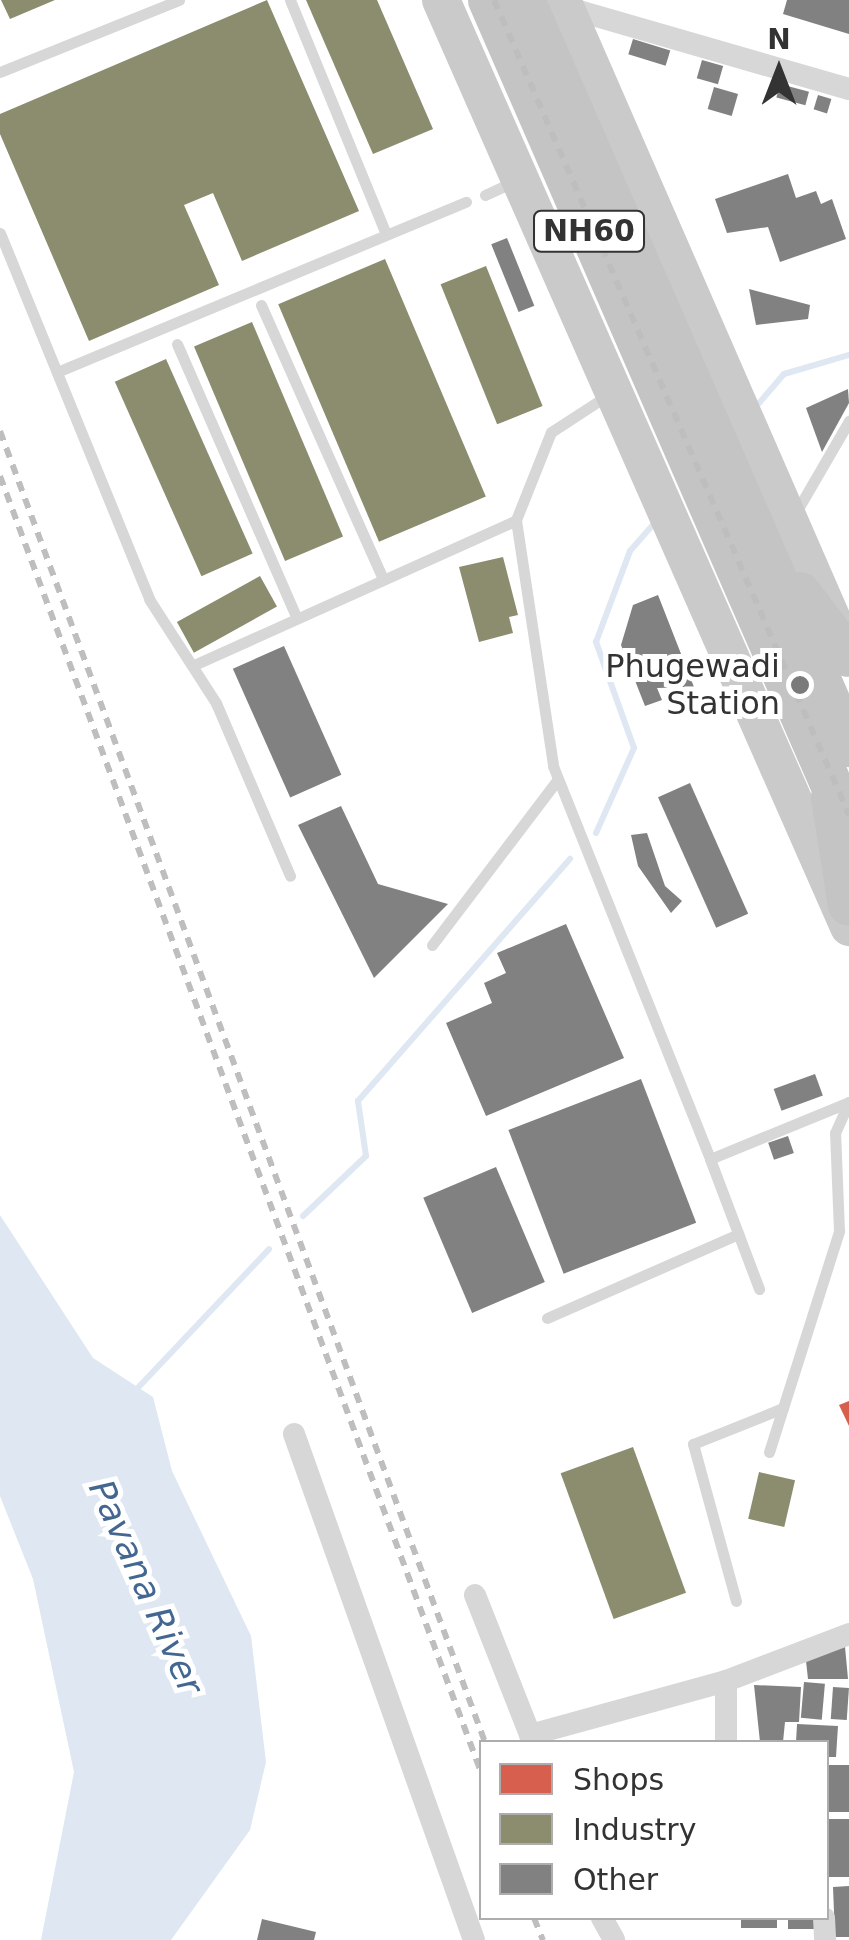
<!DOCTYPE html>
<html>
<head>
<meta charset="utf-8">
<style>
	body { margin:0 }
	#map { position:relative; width:849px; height:1940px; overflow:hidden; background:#fff; font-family:"DejaVu Sans",sans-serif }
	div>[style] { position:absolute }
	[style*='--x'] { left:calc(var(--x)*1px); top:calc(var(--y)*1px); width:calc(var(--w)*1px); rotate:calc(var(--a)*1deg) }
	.water>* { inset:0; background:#dee7f2 }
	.shops>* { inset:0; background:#d6604d }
	.industry>* { inset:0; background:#8c8c6e; transform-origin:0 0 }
	.stream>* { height:6px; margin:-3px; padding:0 3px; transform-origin:3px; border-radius:3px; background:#dee7f2 }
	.building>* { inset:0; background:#818181; transform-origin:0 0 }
	.lane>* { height:11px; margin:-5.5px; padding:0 5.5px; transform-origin:5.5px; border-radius:5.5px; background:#d7d7d7 }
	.street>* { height:22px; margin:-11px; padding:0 11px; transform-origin:11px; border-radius:11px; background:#d7d7d7 }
	.primary>* { height:38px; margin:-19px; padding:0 19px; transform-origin:19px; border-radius:19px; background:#cacaca }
	.highway>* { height:42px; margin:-21px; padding:0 21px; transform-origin:21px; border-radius:21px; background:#c4c4c4 }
	.rail>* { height:6px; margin-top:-3px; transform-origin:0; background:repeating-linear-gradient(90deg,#bebebe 0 10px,transparent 0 18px) }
	.dots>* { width:28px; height:28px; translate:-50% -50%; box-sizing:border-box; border:5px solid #fff; border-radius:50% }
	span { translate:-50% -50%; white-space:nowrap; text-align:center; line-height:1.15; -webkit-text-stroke:10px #fff; paint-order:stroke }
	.shield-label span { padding:2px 8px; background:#fff; border:2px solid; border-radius:8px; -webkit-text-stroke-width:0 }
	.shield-label { font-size:30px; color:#333; font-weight:700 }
	.poi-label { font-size:32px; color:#333 }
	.right { translate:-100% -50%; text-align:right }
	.water-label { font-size:35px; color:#446791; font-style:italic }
	.legend { position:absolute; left:479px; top:1740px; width:350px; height:180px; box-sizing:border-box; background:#fff; border:2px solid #adadad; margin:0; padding:12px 18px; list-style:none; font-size:30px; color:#333 }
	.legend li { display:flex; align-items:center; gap:20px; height:50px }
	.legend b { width:50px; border:2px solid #adadad }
	.north { position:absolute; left:729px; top:20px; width:100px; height:100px; -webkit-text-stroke:8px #fff; paint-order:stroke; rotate:0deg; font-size:28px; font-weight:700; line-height:40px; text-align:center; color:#333 }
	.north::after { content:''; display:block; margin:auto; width:35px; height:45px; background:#333; clip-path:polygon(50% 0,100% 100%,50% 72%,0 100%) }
</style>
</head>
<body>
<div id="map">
	<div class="water">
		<i style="clip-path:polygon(0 1215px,93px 1358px,153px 1397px,172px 1471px,251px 1636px,266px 1762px,250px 1830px,171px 1940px,41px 1940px,74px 1772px,33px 1579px,0 1496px)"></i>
	</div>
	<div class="shops">
		<i style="clip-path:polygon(849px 1401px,849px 1426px,839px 1405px)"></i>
	</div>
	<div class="industry">
		<i style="clip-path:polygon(1px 0,55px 0,10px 19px)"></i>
		<i style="clip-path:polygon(267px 0,359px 211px,242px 261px,213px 193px,184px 205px,219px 285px,89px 341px,0 134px,0 114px)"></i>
		<i style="clip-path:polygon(306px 0,377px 0,433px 129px,373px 154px)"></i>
		<i style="left:385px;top:259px;width:258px;height:116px;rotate:67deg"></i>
		<i style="left:486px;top:266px;width:151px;height:49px;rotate:68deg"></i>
		<i style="left:252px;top:322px;width:233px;height:63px;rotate:67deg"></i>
		<i style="left:166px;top:359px;width:213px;height:56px;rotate:66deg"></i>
		<i style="clip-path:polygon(503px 557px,518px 615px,509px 617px,513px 633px,479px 642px,459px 567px)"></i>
		<i style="left:260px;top:576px;width:35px;height:95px;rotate:61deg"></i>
		<i style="left:633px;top:1447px;width:155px;height:77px;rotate:70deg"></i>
		<i style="left:759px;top:1472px;width:37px;height:48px;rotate:13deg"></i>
	</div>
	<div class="stream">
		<i style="--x:754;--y:409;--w:46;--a:-49.4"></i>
		<i style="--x:784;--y:374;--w:68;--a:-16.3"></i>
		<i style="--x:596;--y:833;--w:93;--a:-65.9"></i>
		<i style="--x:634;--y:748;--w:113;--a:-109.7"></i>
		<i style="--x:596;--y:642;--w:97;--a:-69.5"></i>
		<i style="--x:630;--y:551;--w:41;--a:-48.9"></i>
		<i style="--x:303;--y:1216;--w:87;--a:-43.6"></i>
		<i style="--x:366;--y:1156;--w:56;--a:-98.3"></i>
		<i style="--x:358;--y:1101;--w:322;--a:-48.8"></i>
		<i style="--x:133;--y:1393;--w:198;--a:-46.6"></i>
	</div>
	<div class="building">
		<i style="clip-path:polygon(787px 0,849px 0,849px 34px,783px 14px)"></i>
		<i style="left:633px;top:39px;width:39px;height:16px;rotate:17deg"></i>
		<i style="left:702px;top:60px;width:22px;height:19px;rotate:16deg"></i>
		<i style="left:780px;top:84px;width:30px;height:14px;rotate:15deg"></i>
		<i style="left:714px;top:87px;width:25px;height:23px;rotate:16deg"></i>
		<i style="left:818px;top:95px;width:14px;height:15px;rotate:17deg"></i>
		<i style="clip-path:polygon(788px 174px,796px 198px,816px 191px,821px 204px,832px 199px,846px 239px,780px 262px,768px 227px,727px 233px,715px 199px)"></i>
		<i style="left:507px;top:238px;width:73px;height:17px;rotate:68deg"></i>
		<i style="clip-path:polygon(749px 289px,810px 305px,808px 319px,756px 325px)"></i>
		<i style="clip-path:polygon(848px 389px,849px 403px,822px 452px,806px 408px)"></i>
		<i style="clip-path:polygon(658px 595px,694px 687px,657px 688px,662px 700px,645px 706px,621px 645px,633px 605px)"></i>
		<i style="left:284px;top:646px;width:141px;height:56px;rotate:66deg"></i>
		<i style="left:690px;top:783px;width:143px;height:35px;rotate:66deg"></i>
		<i style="clip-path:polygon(341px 806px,378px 884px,448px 904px,374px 978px,298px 825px)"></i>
		<i style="clip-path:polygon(647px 833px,665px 886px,682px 901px,671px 913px,638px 866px,631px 835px)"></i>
		<i style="clip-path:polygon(566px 924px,624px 1058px,486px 1116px,446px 1023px,492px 1003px,484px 983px,506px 973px,497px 953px)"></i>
		<i style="left:815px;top:1074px;width:23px;height:44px;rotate:70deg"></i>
		<i style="left:641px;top:1079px;width:154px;height:142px;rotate:69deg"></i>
		<i style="left:788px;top:1136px;width:18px;height:21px;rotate:71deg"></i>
		<i style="left:496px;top:1167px;width:125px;height:79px;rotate:67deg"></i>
		<i style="clip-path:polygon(845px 1647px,848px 1679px,808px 1679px,805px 1652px)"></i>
		<i style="left:804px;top:1682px;width:21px;height:36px;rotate:5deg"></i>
		<i style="clip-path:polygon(754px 1685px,801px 1687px,799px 1722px,785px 1722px,783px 1742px,760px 1742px)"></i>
		<i style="left:833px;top:1687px;width:16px;height:32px;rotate:4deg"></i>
		<i style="clip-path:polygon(797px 1724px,838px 1726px,836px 1757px,826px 1757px,826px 1742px,796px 1742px)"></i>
		<i style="left:849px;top:1765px;width:47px;height:23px;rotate:90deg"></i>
		<i style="left:826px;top:1819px;width:23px;height:58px"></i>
		<i style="clip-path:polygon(849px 1886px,849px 1937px,835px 1937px,833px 1887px)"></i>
		<i style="left:741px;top:1918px;width:36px;height:10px"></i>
		<i style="left:788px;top:1918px;width:30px;height:11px"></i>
		<i style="clip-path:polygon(262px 1919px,316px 1932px,314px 1940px,257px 1940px)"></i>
	</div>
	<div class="lane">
		<i style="--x:290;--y:0;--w:253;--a:67.7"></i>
		<i style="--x:0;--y:72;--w:193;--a:-21.9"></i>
		<i style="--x:485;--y:195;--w:31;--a:-25"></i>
		<i style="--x:0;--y:233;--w:395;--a:67.8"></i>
		<i style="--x:149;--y:599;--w:124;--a:57.2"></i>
		<i style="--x:216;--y:703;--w:188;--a:66.8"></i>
		<i style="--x:261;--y:305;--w:300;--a:66"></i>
		<i style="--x:177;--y:344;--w:297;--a:66.4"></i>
		<i style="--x:57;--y:372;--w:443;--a:-22.6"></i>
		<i style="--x:608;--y:395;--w:68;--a:147"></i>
		<i style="--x:551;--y:432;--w:95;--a:111.7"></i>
		<i style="--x:516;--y:520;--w:249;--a:81.4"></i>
		<i style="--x:553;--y:766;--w:423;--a:68.2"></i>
		<i style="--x:710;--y:1159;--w:150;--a:-22.3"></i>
		<i style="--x:795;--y:514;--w:108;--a:-59.9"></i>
		<i style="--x:194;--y:665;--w:353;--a:-24.2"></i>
		<i style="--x:432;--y:945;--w:208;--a:-52.8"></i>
		<i style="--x:710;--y:1159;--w:139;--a:69.3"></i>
		<i style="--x:547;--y:1318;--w:209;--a:-23.7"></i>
		<i style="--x:769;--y:1452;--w:232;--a:-72.4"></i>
		<i style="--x:839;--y:1231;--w:98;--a:-92.3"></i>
		<i style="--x:835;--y:1133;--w:34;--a:-66"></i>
		<i style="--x:736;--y:1601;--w:163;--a:-105.3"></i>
		<i style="--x:693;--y:1444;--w:97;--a:-21.8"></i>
	</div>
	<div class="street">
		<i style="--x:565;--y:7;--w:296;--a:16.1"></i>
		<i style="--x:294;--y:1434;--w:537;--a:70.42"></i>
		<i style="--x:475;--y:1595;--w:158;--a:68.5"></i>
		<i style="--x:530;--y:1735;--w:203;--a:-15.4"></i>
		<i style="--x:726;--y:1681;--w:132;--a:-20.9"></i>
		<i style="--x:726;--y:1742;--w:61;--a:-90"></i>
		<i style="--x:602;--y:1918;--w:25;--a:61"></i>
		<i style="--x:824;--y:1918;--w:22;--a:87"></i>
	</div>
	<div class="primary">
		<i style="--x:441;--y:0;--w:1013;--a:66.24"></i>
		<i style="--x:562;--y:0;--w:683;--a:66.44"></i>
	</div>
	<div class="highway">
		<i style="--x:489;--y:0;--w:900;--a:66.43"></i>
		<i style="--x:524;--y:0;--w:814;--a:66.46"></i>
		<i style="--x:800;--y:593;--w:79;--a:52.7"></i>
		<i style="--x:832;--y:797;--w:109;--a:81.1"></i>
	</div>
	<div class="rail">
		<i style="--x:494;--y:0;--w:889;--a:66.46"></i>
		<i style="--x:0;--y:431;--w:1398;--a:69.7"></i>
		<i style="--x:0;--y:476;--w:1386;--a:69.64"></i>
		<i style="--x:534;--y:1918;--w:24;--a:68"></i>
	</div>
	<div class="dots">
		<i style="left:800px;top:685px;background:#7a7a7a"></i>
	</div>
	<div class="shield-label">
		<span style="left:589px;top:231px">NH60</span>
	</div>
	<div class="poi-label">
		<span class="right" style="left:780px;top:685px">Phugewadi<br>Station</span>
	</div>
	<div class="water-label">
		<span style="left:146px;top:1587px;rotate:66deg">Pavana River</span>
	</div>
	<ul class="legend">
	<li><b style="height:28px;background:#d6604d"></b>Shops</li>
	<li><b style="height:28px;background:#8c8c6e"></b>Industry</li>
	<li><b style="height:28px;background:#818181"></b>Other</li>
	</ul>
	<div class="north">N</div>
</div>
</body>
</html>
